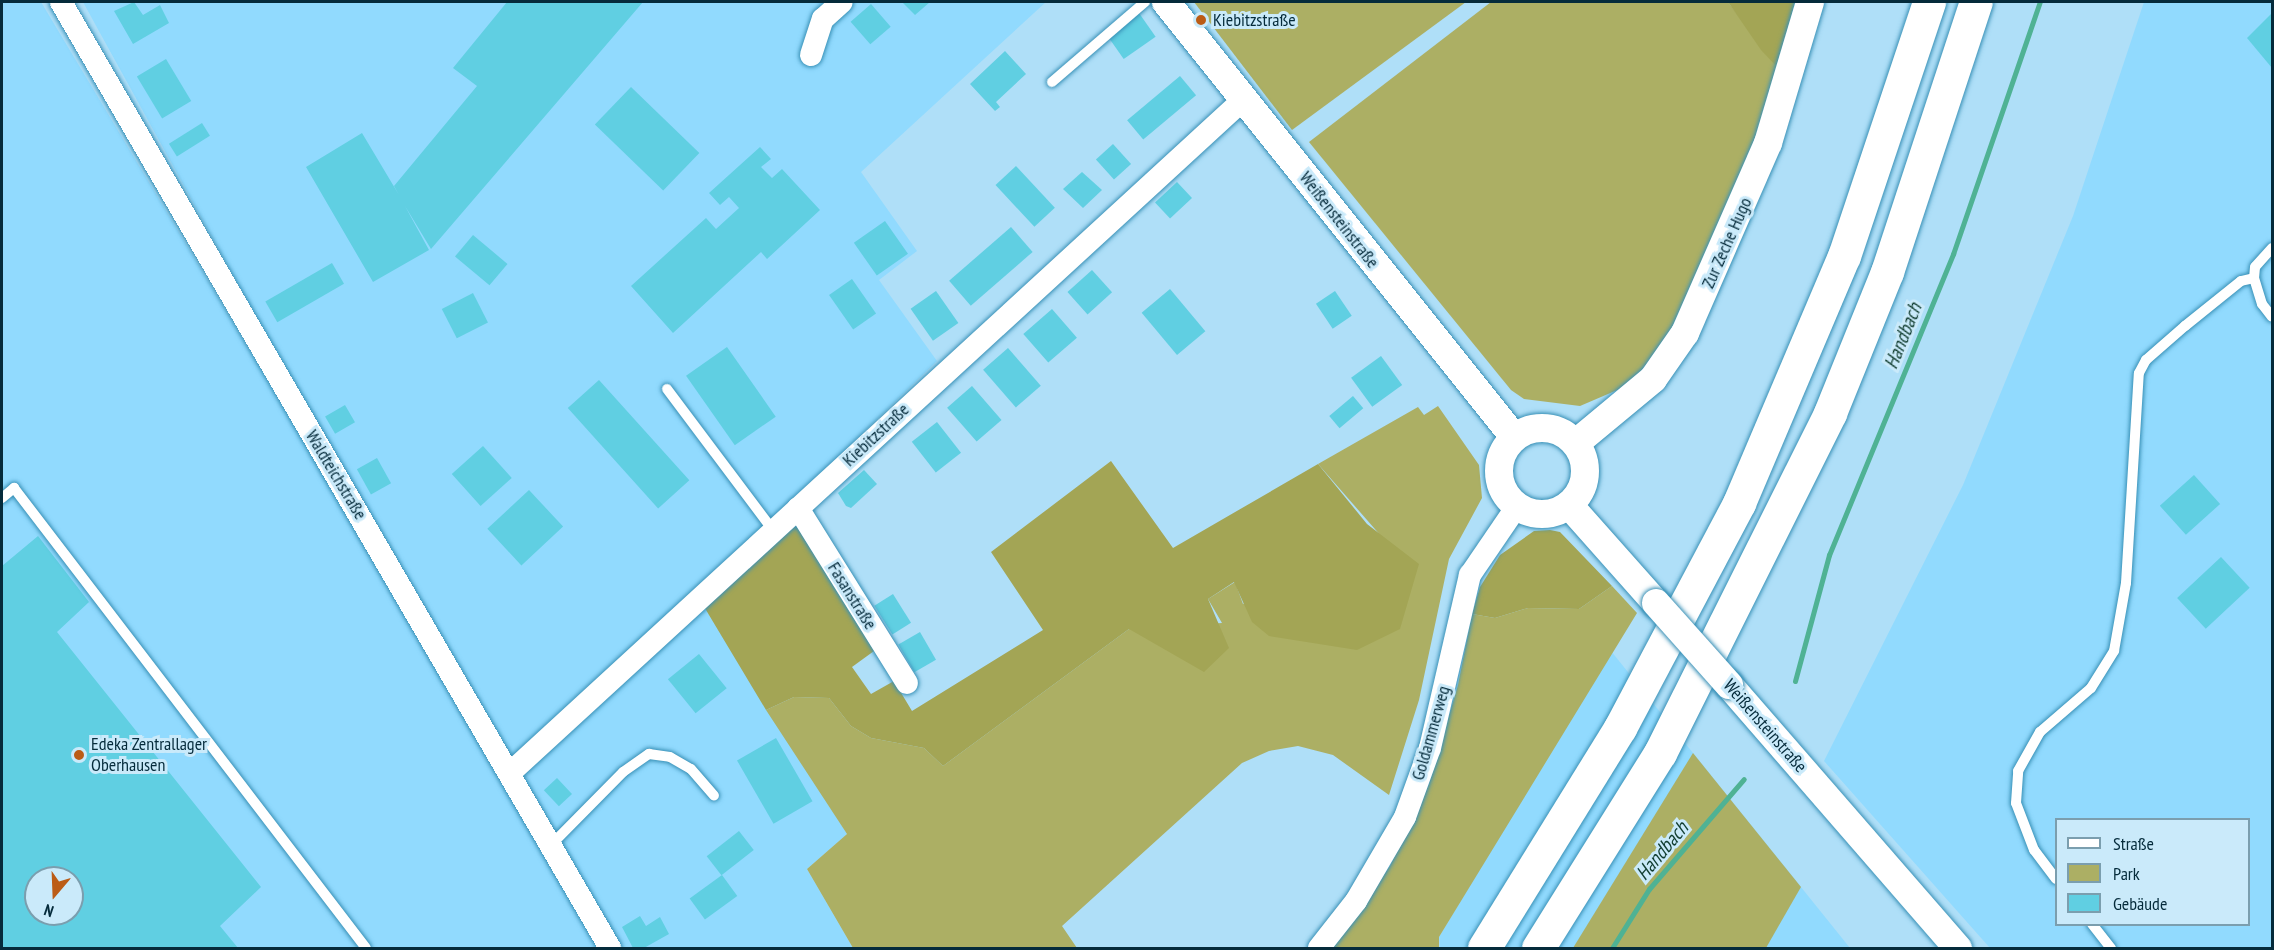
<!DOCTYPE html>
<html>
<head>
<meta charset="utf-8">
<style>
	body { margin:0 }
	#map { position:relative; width:2274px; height:950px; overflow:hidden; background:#afdff8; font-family:"PT Sans Narrow",sans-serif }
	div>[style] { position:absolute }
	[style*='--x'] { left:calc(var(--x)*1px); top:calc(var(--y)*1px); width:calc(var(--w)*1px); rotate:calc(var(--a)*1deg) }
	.built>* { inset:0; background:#91dafe }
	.green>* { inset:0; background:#acaf64 }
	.forest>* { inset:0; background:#a3a555 }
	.stream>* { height:5px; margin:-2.5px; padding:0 2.5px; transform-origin:2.5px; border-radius:2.5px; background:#4fb294 }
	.building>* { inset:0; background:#60cfe2; transform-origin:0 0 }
	.roads { filter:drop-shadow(0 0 2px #3890b6) drop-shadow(0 0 2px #3890b6) }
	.service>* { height:10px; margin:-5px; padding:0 5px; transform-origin:5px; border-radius:5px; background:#fff }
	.minor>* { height:22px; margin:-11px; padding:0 11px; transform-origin:11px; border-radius:11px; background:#fff }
	.tertiary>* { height:28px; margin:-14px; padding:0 14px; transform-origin:14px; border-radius:14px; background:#fff }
	.tertiary>.ring { margin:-14px; padding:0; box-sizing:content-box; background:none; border:28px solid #fff; border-radius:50% }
	.motorway>* { height:33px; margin:-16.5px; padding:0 16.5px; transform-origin:16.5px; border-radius:16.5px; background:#fff }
	.bridges { filter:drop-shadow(0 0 2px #3890b6) drop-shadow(0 0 2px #3890b6) }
	.tertiary-bridge>* { height:28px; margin:-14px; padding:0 14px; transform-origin:14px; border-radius:14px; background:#fff }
	.dots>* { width:16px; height:16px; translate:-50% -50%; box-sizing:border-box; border:3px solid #caeafa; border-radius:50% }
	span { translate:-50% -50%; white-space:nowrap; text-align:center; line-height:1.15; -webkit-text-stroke:6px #caeafa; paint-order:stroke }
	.poi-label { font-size:18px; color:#052b3b }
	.left { translate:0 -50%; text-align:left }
	.street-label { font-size:18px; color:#052b3b }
	.water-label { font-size:20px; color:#123e31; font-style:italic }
	.frame { position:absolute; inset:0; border:3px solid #052b3b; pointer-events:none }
	.legend { position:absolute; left:2055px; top:818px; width:195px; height:108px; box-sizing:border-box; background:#caeafa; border:2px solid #7b9eae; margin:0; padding:8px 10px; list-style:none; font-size:18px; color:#052b3b }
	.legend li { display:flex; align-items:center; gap:12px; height:30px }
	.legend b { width:30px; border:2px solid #7b9eae }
	.north { position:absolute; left:24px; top:866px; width:60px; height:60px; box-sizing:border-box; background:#caeafa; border:2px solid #7b9eae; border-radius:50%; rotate:199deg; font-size:16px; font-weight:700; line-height:24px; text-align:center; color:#052b3b }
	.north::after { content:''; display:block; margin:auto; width:21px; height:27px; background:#bb5c16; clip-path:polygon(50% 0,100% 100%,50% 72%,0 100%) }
</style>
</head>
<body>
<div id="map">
	<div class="built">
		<i style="clip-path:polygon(evenodd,2px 2px,41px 2px,287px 413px,316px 426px,83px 2px,1046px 2px,861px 172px,917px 251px,879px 280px,937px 361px,820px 474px,703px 605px,847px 834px,807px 869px,853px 948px,2px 948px,2px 2px,36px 878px,72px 878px,72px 914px,36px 914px,36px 878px)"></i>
		<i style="clip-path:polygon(evenodd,2144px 2px,2272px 2px,2272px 948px,1990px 948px,1824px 761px,1963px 485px,2073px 216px,2144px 2px,2056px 820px,2248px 820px,2248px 924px,2056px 924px,2056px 820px)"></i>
		<i style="clip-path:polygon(1611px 651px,1693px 753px,1850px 948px,1440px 948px,1439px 937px)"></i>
	</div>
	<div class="green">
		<i style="clip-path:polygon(1194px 2px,1466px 2px,1292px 130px)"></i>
		<i style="clip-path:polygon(1491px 2px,1728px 2px,1778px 68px,1761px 129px,1666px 341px,1629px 385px,1580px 406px,1524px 399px,1511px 390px,1309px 142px)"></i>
		<i style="clip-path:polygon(1438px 406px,1479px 465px,1482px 498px,1449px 559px,1419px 700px,1389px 795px,1333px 755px,1298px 746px,1269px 751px,1242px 763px,1062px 926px,1077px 948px,853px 948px,807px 869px,847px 834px,766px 710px,794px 697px,829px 698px,851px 726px,871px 738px,924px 748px,943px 766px,1129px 629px,1222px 623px,1208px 599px,1235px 582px,1243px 604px,1381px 536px,1318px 464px,1418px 407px,1424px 415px)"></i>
		<i style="clip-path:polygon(1612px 586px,1637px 613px,1439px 937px,1439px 948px,1333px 948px,1390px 866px,1429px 784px,1458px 685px,1472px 614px,1495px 618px,1528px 608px,1579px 609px)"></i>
		<i style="clip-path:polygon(1693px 753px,1801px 887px,1766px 948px,1573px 948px)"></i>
	</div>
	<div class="forest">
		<i style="clip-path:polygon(1728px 2px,1795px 2px,1778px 68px,1761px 50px)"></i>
		<i style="clip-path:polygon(1111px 461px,1173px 548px,1318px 464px,1367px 524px,1419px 564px,1400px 629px,1357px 650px,1269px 636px,1252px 622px,1234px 582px,1208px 599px,1229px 648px,1204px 672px,1129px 629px,943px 766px,924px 748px,871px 738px,851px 726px,829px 698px,794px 697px,766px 710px,703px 605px,787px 524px,801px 525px,874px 651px,852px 667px,871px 694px,894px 681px,912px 711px,1043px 630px,991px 552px)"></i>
		<i style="clip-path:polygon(1550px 530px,1560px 532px,1612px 586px,1579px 609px,1528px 608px,1495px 618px,1472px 614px,1480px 587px,1500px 555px,1534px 531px)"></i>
	</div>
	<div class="stream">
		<i style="--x:1795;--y:681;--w:131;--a:-74.9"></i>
		<i style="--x:1829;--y:555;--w:326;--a:-67.6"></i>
		<i style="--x:1953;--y:254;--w:267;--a:-71"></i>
		<i style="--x:1612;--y:948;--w:70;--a:-57.9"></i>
		<i style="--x:1649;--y:889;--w:145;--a:-49.2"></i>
	</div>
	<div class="building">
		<i style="clip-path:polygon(134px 2px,143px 15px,160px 5px,169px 23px,133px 44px,114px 11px)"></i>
		<i style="clip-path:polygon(507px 2px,643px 2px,431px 249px,405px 206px,429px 250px,373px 282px,306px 167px,362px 133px,399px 195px,394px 186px,477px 86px,453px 68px)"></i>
		<i style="clip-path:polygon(902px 2px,930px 2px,915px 15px)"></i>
		<i style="left:871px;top:4px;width:30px;height:27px;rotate:49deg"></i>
		<i style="left:1139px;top:13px;width:29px;height:39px;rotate:55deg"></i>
		<i style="clip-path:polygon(2271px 14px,2272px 16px,2272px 68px,2247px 38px)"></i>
		<i style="clip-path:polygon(1005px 51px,1026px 74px,996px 102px,1000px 107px,995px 111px,970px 84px)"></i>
		<i style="left:166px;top:59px;width:49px;height:34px;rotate:59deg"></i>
		<i style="left:1180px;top:76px;width:25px;height:69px;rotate:50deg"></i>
		<i style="left:631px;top:87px;width:95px;height:52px;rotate:44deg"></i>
		<i style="left:202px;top:123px;width:15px;height:39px;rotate:58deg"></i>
		<i style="left:1113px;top:144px;width:27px;height:23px;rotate:48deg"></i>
		<i style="clip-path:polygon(760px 147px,771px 159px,761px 167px,772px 178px,782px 169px,820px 210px,767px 259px,761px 252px,673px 333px,631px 286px,706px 218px,716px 229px,739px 208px,729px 197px,720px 205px,709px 193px)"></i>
		<i style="left:1016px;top:166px;width:57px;height:28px;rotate:47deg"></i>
		<i style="clip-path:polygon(1082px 172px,1102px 190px,1083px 208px,1063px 189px)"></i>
		<i style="left:1177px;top:182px;width:22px;height:30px;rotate:47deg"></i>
		<i style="left:885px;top:221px;width:40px;height:38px;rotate:55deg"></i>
		<i style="left:1011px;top:227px;width:33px;height:82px;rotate:49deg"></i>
		<i style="left:473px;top:235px;width:45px;height:28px;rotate:40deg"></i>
		<i style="left:332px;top:263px;width:24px;height:77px;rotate:60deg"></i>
		<i style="left:1092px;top:270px;width:30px;height:33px;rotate:48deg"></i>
		<i style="left:852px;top:279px;width:42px;height:28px;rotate:55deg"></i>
		<i style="left:1170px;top:289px;width:55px;height:37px;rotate:50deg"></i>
		<i style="left:936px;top:291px;width:39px;height:31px;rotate:55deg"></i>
		<i style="left:1335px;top:291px;width:30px;height:23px;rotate:56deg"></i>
		<i style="left:473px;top:293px;width:33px;height:35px;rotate:63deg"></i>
		<i style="left:1052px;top:309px;width:38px;height:38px;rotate:49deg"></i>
		<i style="left:727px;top:347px;width:85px;height:50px;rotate:55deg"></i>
		<i style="left:1008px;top:348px;width:50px;height:33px;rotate:49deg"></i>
		<i style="left:1381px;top:356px;width:36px;height:37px;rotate:54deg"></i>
		<i style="left:599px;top:380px;width:135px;height:42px;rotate:48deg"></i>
		<i style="left:972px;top:386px;width:45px;height:33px;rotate:49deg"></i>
		<i style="left:1353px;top:396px;width:16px;height:31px;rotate:50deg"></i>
		<i style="left:345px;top:405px;width:20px;height:23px;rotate:60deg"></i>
		<i style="left:937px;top:422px;width:39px;height:32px;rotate:52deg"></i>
		<i style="left:483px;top:446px;width:43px;height:42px;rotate:48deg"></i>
		<i style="left:377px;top:458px;width:29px;height:23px;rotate:61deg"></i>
		<i style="clip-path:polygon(864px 470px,877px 484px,851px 508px,846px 506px,838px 493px)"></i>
		<i style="left:2194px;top:475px;width:39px;height:46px;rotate:48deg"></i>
		<i style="left:529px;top:490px;width:50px;height:57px;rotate:47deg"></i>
		<i style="clip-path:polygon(evenodd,38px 536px,89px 602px,57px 632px,261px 887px,220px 926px,238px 948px,2px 948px,2px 566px,38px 536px,36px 878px,72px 878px,72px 914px,36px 914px,36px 878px)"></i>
		<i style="left:2221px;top:557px;width:42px;height:60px;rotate:47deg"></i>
		<i style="left:893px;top:594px;width:34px;height:22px;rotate:58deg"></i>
		<i style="left:920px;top:632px;width:32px;height:25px;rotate:60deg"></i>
		<i style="left:699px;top:654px;width:44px;height:40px;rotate:51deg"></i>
		<i style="left:776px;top:738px;width:73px;height:45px;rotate:60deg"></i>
		<i style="left:557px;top:778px;width:22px;height:18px;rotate:47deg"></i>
		<i style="left:739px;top:831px;width:24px;height:41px;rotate:52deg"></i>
		<i style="left:722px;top:875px;width:26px;height:40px;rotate:54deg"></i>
		<i style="clip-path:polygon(640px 916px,646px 926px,660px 917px,669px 934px,644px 948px,633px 948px,622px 927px)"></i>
	</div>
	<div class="roads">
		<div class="service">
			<i style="--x:1052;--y:82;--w:123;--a:-40.7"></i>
			<i style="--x:2272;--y:248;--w:25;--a:132"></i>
			<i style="--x:2255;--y:267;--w:11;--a:95"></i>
			<i style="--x:2254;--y:278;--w:27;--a:73"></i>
			<i style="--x:2262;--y:304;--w:16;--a:52"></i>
			<i style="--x:667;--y:389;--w:175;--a:53.1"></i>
			<i style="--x:2;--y:498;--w:16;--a:-40"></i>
			<i style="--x:14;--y:488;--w:579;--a:52.58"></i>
			<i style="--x:551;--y:845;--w:103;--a:-45.4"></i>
			<i style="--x:623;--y:772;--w:32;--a:-35"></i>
			<i style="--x:649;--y:754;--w:21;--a:8"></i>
			<i style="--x:670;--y:757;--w:24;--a:30"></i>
			<i style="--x:691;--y:769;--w:35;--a:49"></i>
			<i style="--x:2056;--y:879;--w:36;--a:-127"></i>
			<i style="--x:2034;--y:850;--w:50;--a:-111"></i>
			<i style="--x:2016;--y:803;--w:32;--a:-86"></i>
			<i style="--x:2018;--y:771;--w:45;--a:-60.6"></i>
			<i style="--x:2040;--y:732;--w:67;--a:-40.8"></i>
			<i style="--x:2091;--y:688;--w:44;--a:-58.1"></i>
			<i style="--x:2114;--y:651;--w:69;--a:-80"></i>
			<i style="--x:2126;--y:583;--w:210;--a:-86.5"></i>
			<i style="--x:2139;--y:373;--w:15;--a:-62"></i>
			<i style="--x:2146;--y:360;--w:52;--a:-41.1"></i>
			<i style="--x:2185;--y:326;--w:72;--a:-38.8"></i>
			<i style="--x:2241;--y:281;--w:13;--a:-13"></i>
			<i style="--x:2092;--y:924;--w:31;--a:52"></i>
		</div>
		<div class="minor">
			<i style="--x:61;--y:2;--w:1094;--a:59.87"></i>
			<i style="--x:811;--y:55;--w:38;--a:-72"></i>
			<i style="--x:823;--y:19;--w:25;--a:-42"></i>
			<i style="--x:798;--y:508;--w:206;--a:58.1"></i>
			<i style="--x:510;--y:773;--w:997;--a:-42.56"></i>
			<i style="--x:1319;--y:948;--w:60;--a:-51.8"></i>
			<i style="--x:1356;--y:901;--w:97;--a:-59.7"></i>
			<i style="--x:1405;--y:817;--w:73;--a:-70.1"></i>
			<i style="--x:1430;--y:748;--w:178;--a:-77"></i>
			<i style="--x:1470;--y:575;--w:83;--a:-55.7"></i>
		</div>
		<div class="tertiary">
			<i style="--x:1166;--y:2;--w:557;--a:51.34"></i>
			<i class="ring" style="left:1499px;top:428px;width:58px;height:58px"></i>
			<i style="--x:1576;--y:443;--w:100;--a:-39.7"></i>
			<i style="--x:1653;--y:379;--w:56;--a:-55.2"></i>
			<i style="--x:1685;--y:333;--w:207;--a:-66.4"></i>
			<i style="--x:1768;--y:143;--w:147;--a:-73.4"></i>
			<i style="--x:1569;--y:505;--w:131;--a:48.4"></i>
			<i style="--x:1729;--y:685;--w:349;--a:49"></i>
		</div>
		<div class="motorway">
			<i style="--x:1484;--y:948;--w:259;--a:-58.3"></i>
			<i style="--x:1620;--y:728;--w:255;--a:-62.1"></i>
			<i style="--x:1739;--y:503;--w:268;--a:-67"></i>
			<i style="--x:1844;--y:256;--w:268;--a:-71.5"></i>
			<i style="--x:1538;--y:948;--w:230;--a:-58"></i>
			<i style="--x:1660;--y:753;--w:380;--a:-63.4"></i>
			<i style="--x:1830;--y:413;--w:152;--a:-68"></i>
			<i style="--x:1887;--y:272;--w:284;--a:-71.8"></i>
		</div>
	</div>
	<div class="bridges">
		<div class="tertiary-bridge">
			<i style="--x:1656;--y:603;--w:110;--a:48.3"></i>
		</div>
	</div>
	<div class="dots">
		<i style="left:1201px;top:20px;background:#bb5c16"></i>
		<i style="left:79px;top:755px;background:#bb5c16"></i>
	</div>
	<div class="poi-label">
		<span class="left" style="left:1213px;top:20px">Kiebitzstraße</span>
		<span class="left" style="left:91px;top:755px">Edeka Zentrallager<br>Oberhausen</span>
	</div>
	<div class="street-label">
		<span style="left:1339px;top:220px;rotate:52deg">Weißensteinstraße</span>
		<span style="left:1727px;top:243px;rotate:-66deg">Zur Zeche Hugo</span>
		<span style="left:876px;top:435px;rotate:-43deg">Kiebitzstraße</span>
		<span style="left:336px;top:475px;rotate:59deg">Waldteichstraße</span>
		<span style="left:852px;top:596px;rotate:58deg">Fasanstraße</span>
		<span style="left:1765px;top:726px;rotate:49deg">Weißensteinstraße</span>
		<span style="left:1431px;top:733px;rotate:-74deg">Goldammerweg</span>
	</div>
	<div class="water-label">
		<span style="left:1903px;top:336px;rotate:-68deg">Handbach</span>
		<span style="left:1662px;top:851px;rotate:-50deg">Handbach</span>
	</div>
	<div class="frame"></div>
	<ul class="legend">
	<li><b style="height:8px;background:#fff"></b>Straße</li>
	<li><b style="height:16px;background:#acaf64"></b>Park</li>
	<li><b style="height:16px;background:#60cfe2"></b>Gebäude</li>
	</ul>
	<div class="north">N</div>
</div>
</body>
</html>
